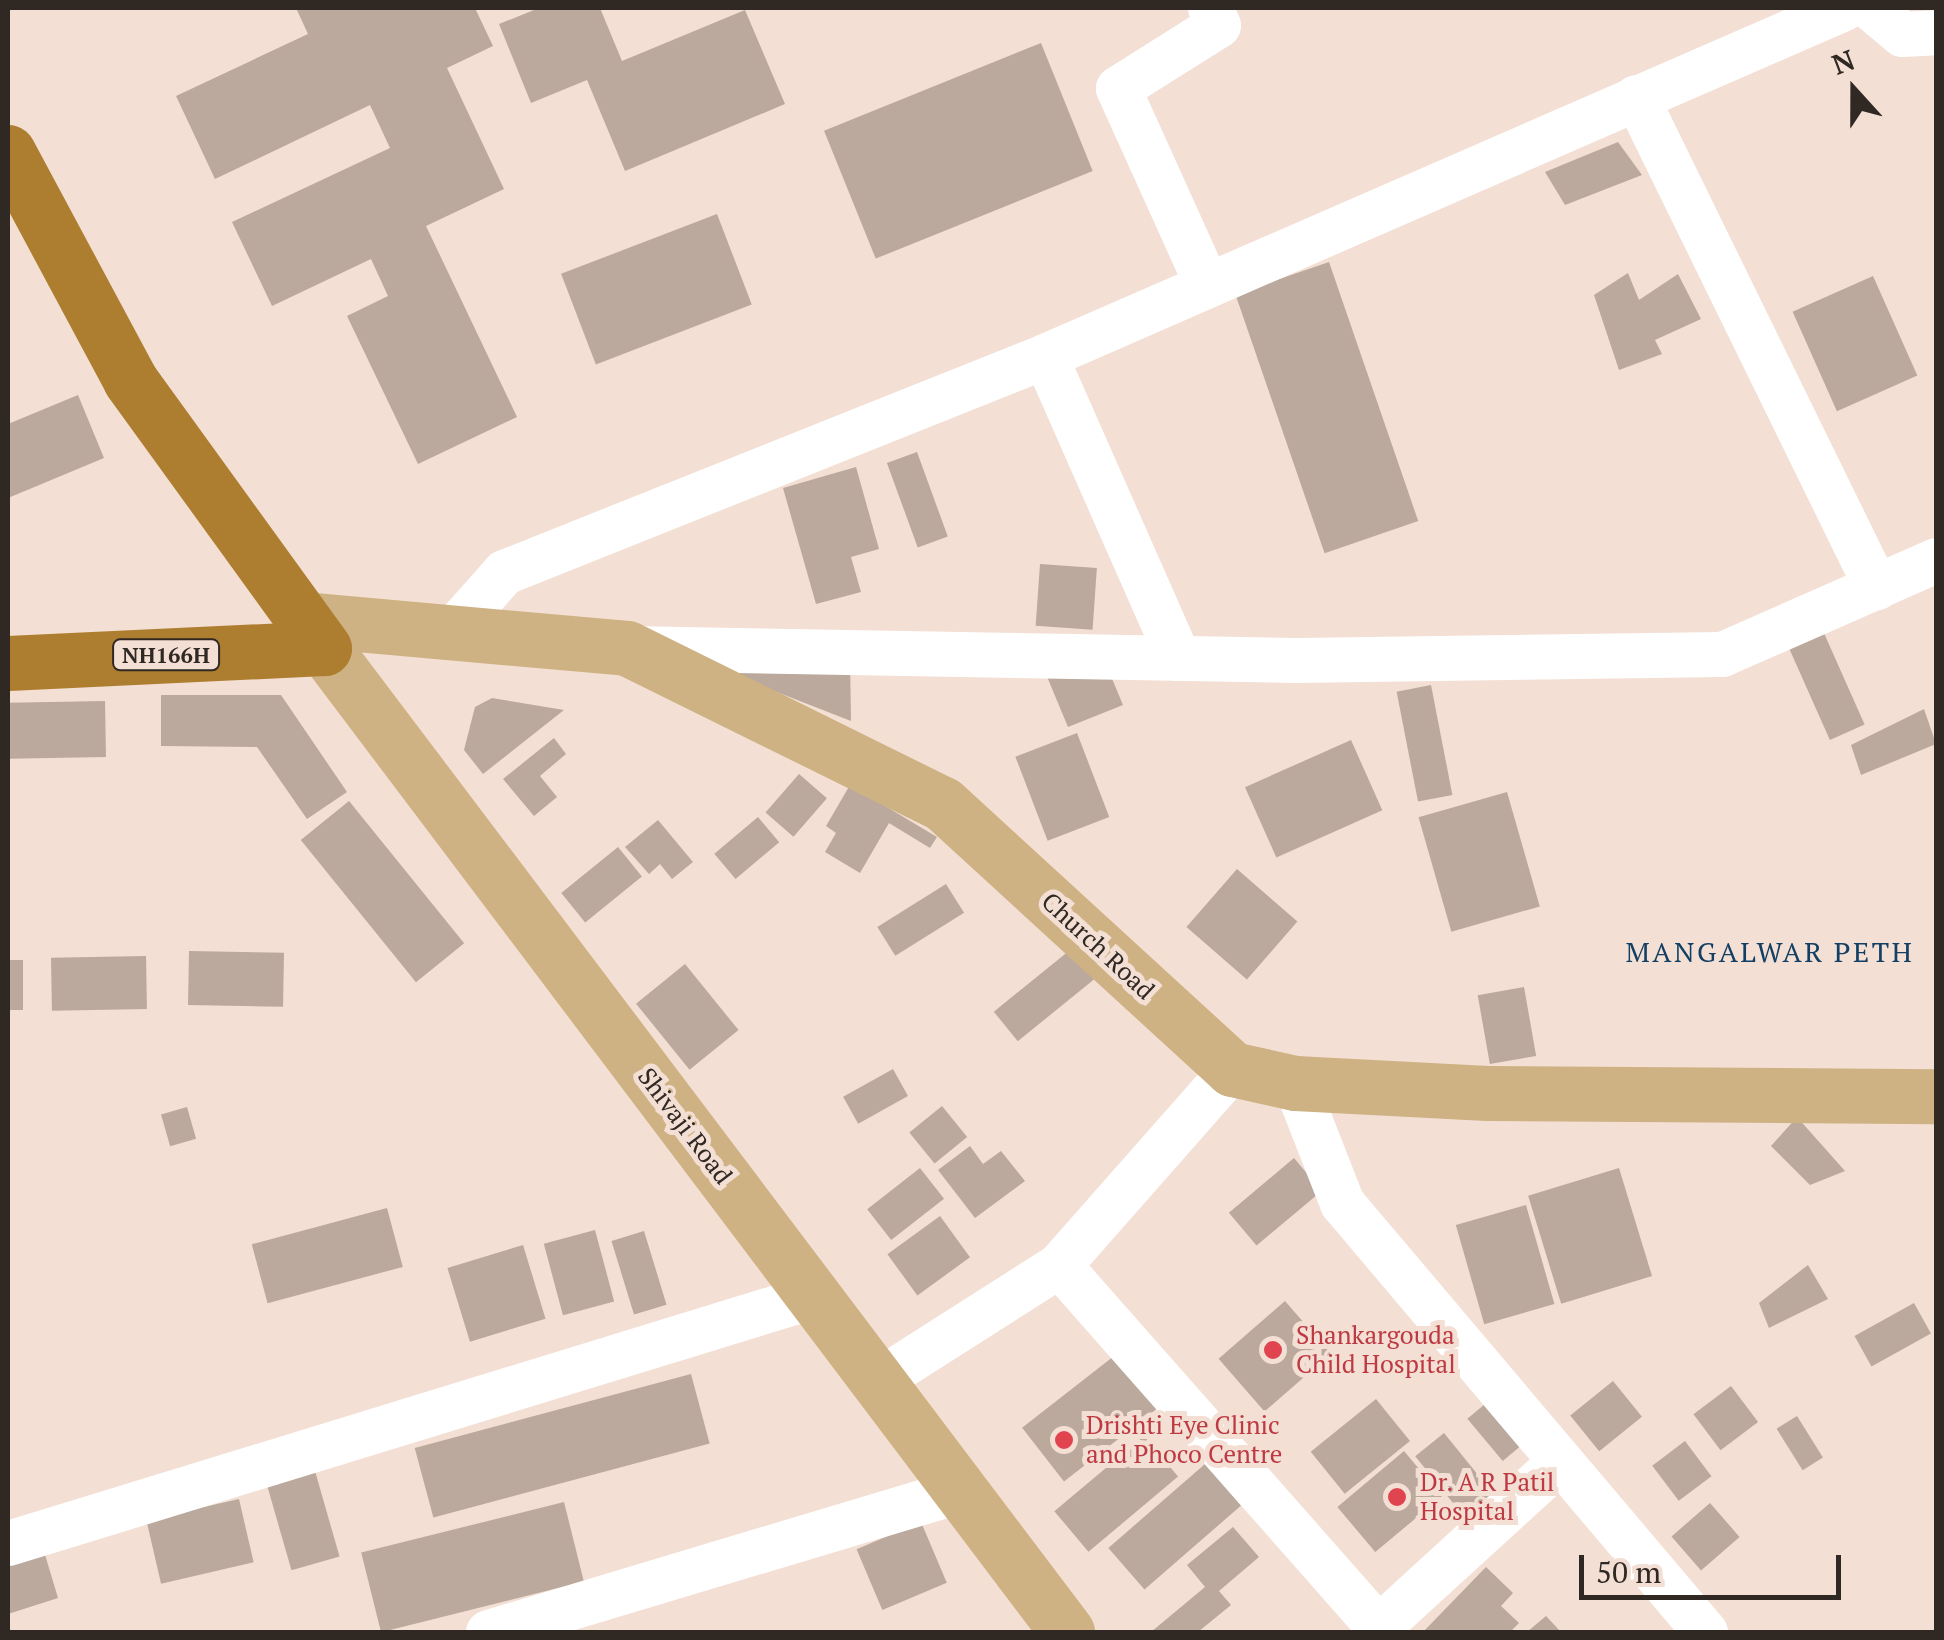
<!DOCTYPE html>
<html>
<head>
<meta charset="utf-8">
<style>
	body { margin:0 }
	#map { position:relative; width:1944px; height:1640px; overflow:hidden; background:#f3dfd4; font-family:"PT Serif",serif }
	div>[style] { position:absolute }
	[style*='--x'] { left:calc(var(--x)*1px); top:calc(var(--y)*1px); width:calc(var(--w)*1px); rotate:calc(var(--a)*1deg) }
	.building>* { inset:0; background:#baa99c; transform-origin:0 0 }
	.minor>* { height:45px; margin:-22.5px; padding:0 22.5px; transform-origin:22.5px; border-radius:22.5px; background:#fff }
	.major>* { height:55px; margin:-27.5px; padding:0 27.5px; transform-origin:27.5px; border-radius:27.5px; background:#ceb283 }
	.highway>* { height:55px; margin:-27.5px; padding:0 27.5px; transform-origin:27.5px; border-radius:27.5px; background:#ae7e30 }
	.dots>* { width:28px; height:28px; translate:-50% -50%; box-sizing:border-box; border:5px solid #f3dfd4; border-radius:50% }
	span { translate:-50% -50%; white-space:nowrap; text-align:center; line-height:1.15; -webkit-text-stroke:10px #f3dfd4; paint-order:stroke }
	.shield-label span { padding:2px 8px; background:#f3dfd4; border:2px solid; border-radius:8px; -webkit-text-stroke-width:0 }
	.shield-label { font-size:22px; color:#2f2823; font-weight:700 }
	.street-label { font-size:25px; color:#2f2823 }
	.health-label { font-size:25px; color:#be3a42 }
	.left { translate:0 -50%; text-align:left }
	.neighbourhood-label { font-size:28px; color:#123f63; letter-spacing:2.5px }
	.frame { position:absolute; inset:0; border:10px solid #2f2823; pointer-events:none }
	.north { position:absolute; left:1804px; top:40px; width:100px; height:100px; -webkit-text-stroke:8px #f3dfd4; paint-order:stroke; rotate:339deg; font-size:28px; font-weight:700; line-height:40px; text-align:center; color:#2f2823 }
	.north::after { content:''; display:block; margin:auto; width:35px; height:45px; background:#2f2823; clip-path:polygon(50% 0,100% 100%,50% 72%,0 100%) }
	.scale { position:absolute; left:1579px; top:1555px; width:262px; height:45px; box-sizing:border-box; border:5px solid #2f2823; border-top:0; padding-left:12px; font-size:30px; line-height:35px; white-space:nowrap; color:#2f2823; -webkit-text-stroke:8px #f3dfd4; paint-order:stroke }
</style>
</head>
<body>
<div id="map">
	<div class="building">
		<i style="clip-path:polygon(296px 8px,475px 8px,493px 46px,447px 68px,504px 189px,426px 226px,517px 417px,418px 464px,347px 316px,388px 296px,371px 259px,272px 306px,232px 222px,390px 148px,370px 105px,215px 179px,176px 96px,308px 34px)"></i>
		<i style="clip-path:polygon(539px 8px,600px 8px,622px 61px,745px 10px,785px 104px,625px 171px,587px 80px,531px 103px,499px 24px)"></i>
		<i style="left:1041px;top:43px;width:138px;height:234px;rotate:68deg"></i>
		<i style="clip-path:polygon(1618px 142px,1642px 175px,1565px 205px,1545px 172px)"></i>
		<i style="left:717px;top:214px;width:97px;height:167px;rotate:69deg"></i>
		<i style="left:1329px;top:262px;width:274px;height:99px;rotate:71deg"></i>
		<i style="clip-path:polygon(1628px 273px,1639px 300px,1678px 274px,1701px 319px,1655px 340px,1662px 354px,1619px 370px,1594px 295px)"></i>
		<i style="left:1873px;top:276px;width:109px;height:88px;rotate:66deg"></i>
		<i style="clip-path:polygon(78px 395px,104px 458px,8px 498px,8px 424px)"></i>
		<i style="left:917px;top:452px;width:90px;height:32px;rotate:70deg"></i>
		<i style="clip-path:polygon(856px 467px,879px 549px,851px 557px,861px 592px,816px 604px,783px 488px)"></i>
		<i style="left:1040px;top:564px;width:57px;height:62px;rotate:4deg"></i>
		<i style="left:1815px;top:613px;width:122px;height:38px;rotate:66deg"></i>
		<i style="clip-path:polygon(850px 660px,851px 721px,718px 669px)"></i>
		<i style="clip-path:polygon(1043px 667px,1108px 669px,1123px 705px,1068px 727px)"></i>
		<i style="left:1431px;top:685px;width:112px;height:35px;rotate:79deg"></i>
		<i style="clip-path:polygon(161px 695px,281px 695px,347px 792px,307px 819px,257px 747px,161px 746px)"></i>
		<i style="clip-path:polygon(492px 698px,564px 710px,483px 774px,464px 750px,475px 707px)"></i>
		<i style="left:105px;top:701px;width:56px;height:97px;rotate:89deg"></i>
		<i style="clip-path:polygon(1924px 709px,1936px 744px,1861px 775px,1851px 745px)"></i>
		<i style="left:1077px;top:733px;width:90px;height:66px;rotate:69deg"></i>
		<i style="clip-path:polygon(554px 738px,566px 754px,540px 776px,557px 797px,534px 816px,503px 779px)"></i>
		<i style="left:1351px;top:740px;width:77px;height:116px;rotate:66deg"></i>
		<i style="left:799px;top:774px;width:37px;height:51px;rotate:41deg"></i>
		<i style="clip-path:polygon(850px 785px,937px 837px,930px 848px,889px 823px,860px 873px,825px 852px,836px 833px,826px 826px)"></i>
		<i style="left:1507px;top:792px;width:119px;height:92px;rotate:74deg"></i>
		<i style="left:349px;top:801px;width:183px;height:62px;rotate:51deg"></i>
		<i style="left:758px;top:817px;width:33px;height:57px;rotate:50deg"></i>
		<i style="clip-path:polygon(658px 820px,693px 862px,672px 879px,660px 864px,649px 874px,625px 847px)"></i>
		<i style="left:618px;top:847px;width:38px;height:73px;rotate:51deg"></i>
		<i style="left:1237px;top:869px;width:80px;height:77px;rotate:41deg"></i>
		<i style="left:946px;top:884px;width:34px;height:81px;rotate:58deg"></i>
		<i style="left:1070px;top:950px;width:38px;height:98px;rotate:51deg"></i>
		<i style="left:189px;top:951px;width:95px;height:54px;rotate:1deg"></i>
		<i style="left:146px;top:956px;width:53px;height:95px;rotate:89deg"></i>
		<i style="left:8px;top:960px;width:15px;height:50px"></i>
		<i style="left:685px;top:964px;width:85px;height:63px;rotate:51deg"></i>
		<i style="left:1524px;top:987px;width:70px;height:47px;rotate:80deg"></i>
		<i style="left:893px;top:1069px;width:31px;height:57px;rotate:61deg"></i>
		<i style="left:942px;top:1106px;width:40px;height:42px;rotate:51deg"></i>
		<i style="left:187px;top:1107px;width:33px;height:27px;rotate:74deg"></i>
		<i style="clip-path:polygon(1797px 1117px,1845px 1171px,1810px 1185px,1771px 1146px)"></i>
		<i style="clip-path:polygon(970px 1146px,983px 1164px,1001px 1151px,1025px 1181px,975px 1218px,938px 1170px)"></i>
		<i style="left:1294px;top:1158px;width:43px;height:85px;rotate:50deg"></i>
		<i style="left:920px;top:1168px;width:39px;height:67px;rotate:52deg"></i>
		<i style="left:1619px;top:1168px;width:113px;height:95px;rotate:73deg"></i>
		<i style="left:1526px;top:1205px;width:103px;height:73px;rotate:74deg"></i>
		<i style="left:387px;top:1208px;width:61px;height:140px;rotate:75deg"></i>
		<i style="left:940px;top:1216px;width:51px;height:65px;rotate:54deg"></i>
		<i style="left:595px;top:1230px;width:74px;height:53px;rotate:75deg"></i>
		<i style="left:644px;top:1231px;width:77px;height:34px;rotate:73deg"></i>
		<i style="left:523px;top:1245px;width:77px;height:79px;rotate:73deg"></i>
		<i style="clip-path:polygon(1808px 1265px,1828px 1299px,1769px 1328px,1759px 1303px)"></i>
		<i style="left:1285px;top:1301px;width:70px;height:88px;rotate:49deg"></i>
		<i style="left:1914px;top:1303px;width:35px;height:68px;rotate:61deg"></i>
		<i style="left:1123px;top:1349px;width:68px;height:128px;rotate:52deg"></i>
		<i style="left:691px;top:1374px;width:72px;height:286px;rotate:75deg"></i>
		<i style="left:1613px;top:1381px;width:46px;height:55px;rotate:51deg"></i>
		<i style="left:1731px;top:1386px;width:45px;height:47px;rotate:53deg"></i>
		<i style="left:1376px;top:1399px;width:54px;height:84px;rotate:51deg"></i>
		<i style="left:1485px;top:1404px;width:55px;height:23px;rotate:50deg"></i>
		<i style="left:1797px;top:1416px;width:49px;height:24px;rotate:58deg"></i>
		<i style="left:1444px;top:1433px;width:77px;height:37px;rotate:51deg"></i>
		<i style="left:1144px;top:1436px;width:53px;height:117px;rotate:50deg"></i>
		<i style="left:1685px;top:1441px;width:44px;height:41px;rotate:53deg"></i>
		<i style="left:1404px;top:1451px;width:59px;height:87px;rotate:50deg"></i>
		<i style="left:1205px;top:1464px;width:55px;height:128px;rotate:49deg"></i>
		<i style="left:315px;top:1471px;width:89px;height:50px;rotate:74deg"></i>
		<i style="left:239px;top:1499px;width:65px;height:95px;rotate:77deg"></i>
		<i style="left:564px;top:1502px;width:82px;height:209px;rotate:76deg"></i>
		<i style="left:1710px;top:1503px;width:45px;height:51px;rotate:49deg"></i>
		<i style="left:921px;top:1522px;width:66px;height:70px;rotate:67deg"></i>
		<i style="clip-path:polygon(1233px 1527px,1259px 1557px,1219px 1591px,1231px 1605px,1198px 1632px,1151px 1632px,1205px 1587px,1187px 1565px)"></i>
		<i style="clip-path:polygon(43px 1548px,58px 1598px,8px 1614px,8px 1559px)"></i>
		<i style="clip-path:polygon(1486px 1567px,1513px 1593px,1501px 1606px,1519px 1623px,1510px 1632px,1423px 1632px)"></i>
		<i style="clip-path:polygon(1546px 1616px,1561px 1632px,1527px 1632px)"></i>
	</div>
	<div class="minor">
		<i style="--x:1871;--y:8;--w:40;--a:40"></i>
		<i style="--x:1902;--y:34;--w:34;--a:-3"></i>
		<i style="--x:1636;--y:97;--w:546;--a:63.9"></i>
		<i style="--x:1206;--y:283;--w:214;--a:-114.3"></i>
		<i style="--x:1118;--y:88;--w:118;--a:-32.2"></i>
		<i style="--x:1218;--y:25;--w:19;--a:-115"></i>
		<i style="--x:1045;--y:356;--w:330;--a:66.2"></i>
		<i style="--x:449;--y:634;--w:83;--a:-48.4"></i>
		<i style="--x:504;--y:572;--w:583;--a:-21.76"></i>
		<i style="--x:1045;--y:356;--w:871;--a:-23.54"></i>
		<i style="--x:628;--y:648;--w:668;--a:1.03"></i>
		<i style="--x:1296;--y:660;--w:426;--a:-0.8"></i>
		<i style="--x:1722;--y:654;--w:234;--a:-23.7"></i>
		<i style="--x:1295;--y:1083;--w:129;--a:68.6"></i>
		<i style="--x:1342;--y:1203;--w:562;--a:49.76"></i>
		<i style="--x:1059;--y:1265;--w:490;--a:48.6"></i>
		<i style="--x:877;--y:1381;--w:216;--a:-32.5"></i>
		<i style="--x:1059;--y:1265;--w:261;--a:-48.6"></i>
		<i style="--x:8;--y:1543;--w:842;--a:-17.06"></i>
		<i style="--x:488;--y:1632;--w:493;--a:-16.7"></i>
		<i style="--x:1373;--y:1632;--w:249;--a:-42.4"></i>
	</div>
	<div class="major">
		<i style="--x:302;--y:619;--w:326;--a:5.1"></i>
		<i style="--x:627;--y:648;--w:352;--a:26.3"></i>
		<i style="--x:943;--y:804;--w:392;--a:42.5"></i>
		<i style="--x:1232;--y:1069;--w:65;--a:12.5"></i>
		<i style="--x:1295;--y:1083;--w:192;--a:3"></i>
		<i style="--x:1487;--y:1093;--w:449;--a:0.4"></i>
		<i style="--x:324;--y:648;--w:1233;--a:52.94"></i>
	</div>
	<div class="highway">
		<i style="--x:8;--y:152;--w:259;--a:61.8"></i>
		<i style="--x:130;--y:380;--w:331;--a:54.1"></i>
		<i style="--x:8;--y:663;--w:316;--a:-2.7"></i>
	</div>
	<div class="dots">
		<i style="left:1273px;top:1350px;background:#e0444e"></i>
		<i style="left:1064px;top:1440px;background:#e0444e"></i>
		<i style="left:1397px;top:1497px;background:#e0444e"></i>
	</div>
	<div class="shield-label">
		<span style="left:166px;top:655px">NH166H</span>
	</div>
	<div class="street-label">
		<span style="left:1098px;top:946px;rotate:43deg">Church Road</span>
		<span style="left:685px;top:1126px;rotate:53deg">Shivaji Road</span>
	</div>
	<div class="health-label">
		<span class="left" style="left:1296px;top:1350px">Shankargouda<br>Child Hospital</span>
		<span class="left" style="left:1086px;top:1440px">Drishti Eye Clinic<br>and Phoco Centre</span>
		<span class="left" style="left:1420px;top:1497px">Dr. A R Patil<br>Hospital</span>
	</div>
	<div class="neighbourhood-label">
		<span style="left:1770px;top:952px">MANGALWAR PETH</span>
	</div>
	<div class="frame"></div>
	<div class="north">N</div>
	<div class="scale">50 m</div>
</div>
</body>
</html>
